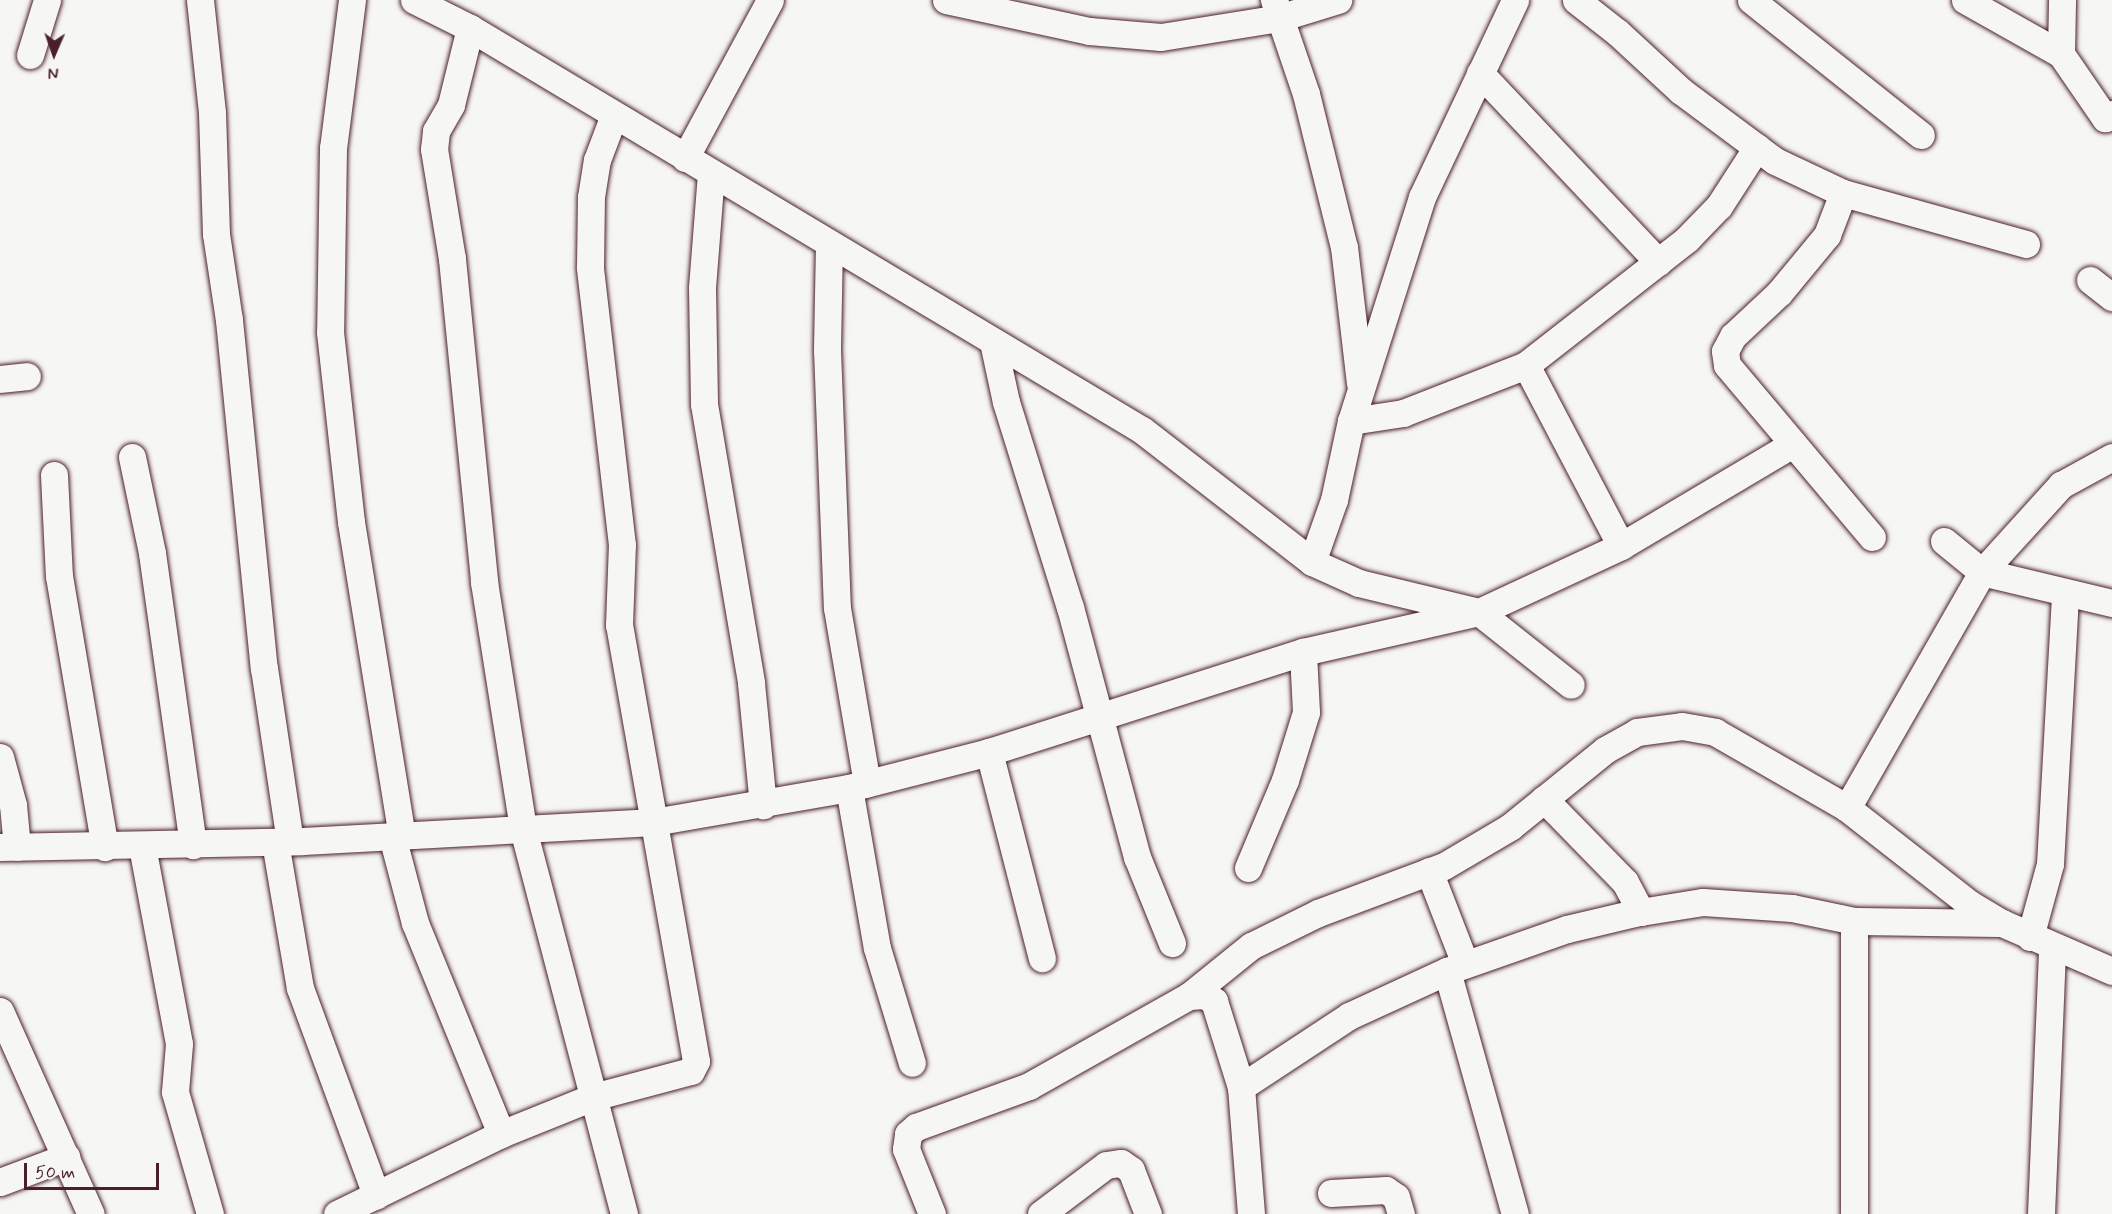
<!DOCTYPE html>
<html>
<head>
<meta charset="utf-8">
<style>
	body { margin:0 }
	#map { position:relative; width:2112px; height:1214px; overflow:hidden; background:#f6f6f2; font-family:Mynerve,sans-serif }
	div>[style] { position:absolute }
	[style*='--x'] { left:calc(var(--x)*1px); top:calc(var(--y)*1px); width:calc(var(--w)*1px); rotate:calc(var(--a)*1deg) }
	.roads { filter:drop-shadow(0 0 2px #4a1f2b) drop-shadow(0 0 2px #4a1f2b) }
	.minor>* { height:27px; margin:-13.5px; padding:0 13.5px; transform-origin:13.5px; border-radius:13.5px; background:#f6f6f2 }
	span { translate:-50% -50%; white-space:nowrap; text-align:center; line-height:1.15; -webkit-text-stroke:4.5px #f6f6f2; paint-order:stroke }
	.north { position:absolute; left:24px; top:24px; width:60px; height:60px; -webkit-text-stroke:4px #f6f6f2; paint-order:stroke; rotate:182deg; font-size:16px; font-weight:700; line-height:24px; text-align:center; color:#4a1f2b }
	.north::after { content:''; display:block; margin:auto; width:21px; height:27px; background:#4a1f2b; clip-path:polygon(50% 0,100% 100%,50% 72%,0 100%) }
	.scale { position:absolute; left:24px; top:1163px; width:135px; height:27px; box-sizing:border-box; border:3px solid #4a1f2b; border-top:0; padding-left:8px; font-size:18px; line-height:21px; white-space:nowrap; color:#4a1f2b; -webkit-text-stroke:4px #f6f6f2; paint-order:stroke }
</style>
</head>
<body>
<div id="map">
	<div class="roads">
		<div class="minor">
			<i style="--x:200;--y:0;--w:114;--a:83.9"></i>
			<i style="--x:212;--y:113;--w:121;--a:88.1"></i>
			<i style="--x:216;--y:234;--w:87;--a:81.4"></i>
			<i style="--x:229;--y:320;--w:350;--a:84.3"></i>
			<i style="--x:264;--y:668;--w:175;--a:81.5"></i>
			<i style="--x:352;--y:0;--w:149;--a:97.3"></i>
			<i style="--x:333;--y:148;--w:184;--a:90.9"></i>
			<i style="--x:330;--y:332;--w:191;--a:83.7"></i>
			<i style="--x:351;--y:522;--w:318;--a:80.8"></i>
			<i style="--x:414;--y:0;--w:63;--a:26.6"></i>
			<i style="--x:470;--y:28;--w:783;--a:30.89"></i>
			<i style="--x:1142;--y:430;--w:215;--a:37.8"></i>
			<i style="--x:1312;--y:562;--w:51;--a:24.1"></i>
			<i style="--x:1359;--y:583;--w:123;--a:13.6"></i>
			<i style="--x:1479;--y:612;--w:117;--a:38.4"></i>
			<i style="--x:946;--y:0;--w:146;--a:12.2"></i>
			<i style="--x:1089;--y:31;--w:72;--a:4.8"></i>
			<i style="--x:1161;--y:37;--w:120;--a:-9.1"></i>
			<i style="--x:1279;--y:18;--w:62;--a:-17"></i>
			<i style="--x:1274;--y:0;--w:99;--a:71.2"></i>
			<i style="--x:1306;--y:94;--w:158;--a:76.1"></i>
			<i style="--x:1344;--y:247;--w:137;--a:83.3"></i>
			<i style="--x:1576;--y:0;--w:52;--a:38"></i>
			<i style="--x:1617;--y:32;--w:87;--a:42.7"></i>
			<i style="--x:1681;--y:91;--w:117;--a:36.7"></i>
			<i style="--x:1775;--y:161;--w:75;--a:25.2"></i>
			<i style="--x:1843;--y:193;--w:190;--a:15.6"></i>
			<i style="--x:1751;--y:0;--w:217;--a:38.5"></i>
			<i style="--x:1965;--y:0;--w:110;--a:29.4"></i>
			<i style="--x:2061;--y:54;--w:78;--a:55.5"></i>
			<i style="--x:2105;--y:118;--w:8;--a:-30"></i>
			<i style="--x:470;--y:28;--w:79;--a:103.9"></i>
			<i style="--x:451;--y:105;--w:30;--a:120"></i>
			<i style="--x:436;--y:131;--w:18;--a:96"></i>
			<i style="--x:434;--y:149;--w:111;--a:80.7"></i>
			<i style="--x:452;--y:259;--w:325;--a:84.3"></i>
			<i style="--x:484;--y:582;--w:250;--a:81"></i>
			<i style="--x:523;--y:829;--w:398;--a:75.3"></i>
			<i style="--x:2061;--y:54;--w:54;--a:-88.9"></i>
			<i style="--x:30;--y:55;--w:58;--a:-72.8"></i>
			<i style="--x:1480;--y:73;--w:260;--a:46.7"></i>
			<i style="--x:685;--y:158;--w:179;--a:-61.7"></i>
			<i style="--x:711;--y:173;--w:115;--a:94.5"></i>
			<i style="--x:702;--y:288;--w:116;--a:89"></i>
			<i style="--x:704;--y:404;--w:283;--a:80.4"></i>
			<i style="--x:751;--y:683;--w:123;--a:84.4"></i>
			<i style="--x:1843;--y:193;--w:45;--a:110.9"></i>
			<i style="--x:1827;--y:235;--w:75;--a:129.6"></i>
			<i style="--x:1779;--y:293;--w:63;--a:136.9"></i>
			<i style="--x:1733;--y:336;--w:17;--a:118"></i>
			<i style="--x:1725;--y:351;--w:14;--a:82"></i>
			<i style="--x:1727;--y:365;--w:225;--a:49.9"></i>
			<i style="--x:829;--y:244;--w:106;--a:91.1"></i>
			<i style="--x:827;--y:350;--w:258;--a:87.8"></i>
			<i style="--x:837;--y:608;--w:178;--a:80.3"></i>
			<i style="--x:2090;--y:280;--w:28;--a:38"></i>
			<i style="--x:993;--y:342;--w:61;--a:77.8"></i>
			<i style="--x:1006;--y:402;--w:215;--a:72.7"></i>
			<i style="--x:1070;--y:607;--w:259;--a:75"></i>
			<i style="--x:1137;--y:857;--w:93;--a:67.9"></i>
			<i style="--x:1526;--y:365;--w:204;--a:62.3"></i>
			<i style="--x:0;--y:379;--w:27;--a:-6"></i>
			<i style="--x:1351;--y:421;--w:53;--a:-8.7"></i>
			<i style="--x:1403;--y:413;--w:132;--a:-21.3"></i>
			<i style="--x:1526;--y:365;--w:204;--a:-38"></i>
			<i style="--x:1687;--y:239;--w:46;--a:-45.9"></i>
			<i style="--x:1719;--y:206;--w:70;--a:-57.2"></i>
			<i style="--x:132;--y:457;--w:98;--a:78.2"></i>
			<i style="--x:152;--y:553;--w:295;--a:82"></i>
			<i style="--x:54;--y:475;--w:101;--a:87.2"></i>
			<i style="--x:59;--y:576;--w:275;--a:80.4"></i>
			<i style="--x:1944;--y:541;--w:49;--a:39.2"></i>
			<i style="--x:1982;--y:572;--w:134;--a:13.4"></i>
			<i style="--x:1312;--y:562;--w:66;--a:-70.5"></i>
			<i style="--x:1334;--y:500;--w:81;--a:-77.9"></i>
			<i style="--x:1351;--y:421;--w:235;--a:-72.4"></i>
			<i style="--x:1422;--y:197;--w:218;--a:-64.7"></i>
			<i style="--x:989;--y:752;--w:213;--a:75.6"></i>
			<i style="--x:0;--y:757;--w:50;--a:74.8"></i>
			<i style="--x:13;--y:805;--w:42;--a:84.6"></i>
			<i style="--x:849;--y:788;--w:162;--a:80.1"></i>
			<i style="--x:877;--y:948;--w:120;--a:73.1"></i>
			<i style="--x:1544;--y:799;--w:116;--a:45.7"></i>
			<i style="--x:1625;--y:882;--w:34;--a:62"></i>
			<i style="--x:1847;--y:808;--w:272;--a:-60.2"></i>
			<i style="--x:1982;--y:572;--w:118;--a:-47.8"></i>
			<i style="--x:2061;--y:485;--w:58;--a:-28.8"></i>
			<i style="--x:392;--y:836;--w:90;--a:75.2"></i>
			<i style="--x:415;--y:923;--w:228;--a:67.8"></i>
			<i style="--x:275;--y:842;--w:148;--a:80.3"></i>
			<i style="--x:300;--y:988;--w:221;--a:69.8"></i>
			<i style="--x:142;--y:846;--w:201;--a:79.4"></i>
			<i style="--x:179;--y:1044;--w:48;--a:94.8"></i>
			<i style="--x:175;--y:1092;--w:127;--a:74"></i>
			<i style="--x:0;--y:847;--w:303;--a:-1.1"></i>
			<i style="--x:303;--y:841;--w:352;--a:-3.1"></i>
			<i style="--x:654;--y:822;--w:198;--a:-9.9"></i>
			<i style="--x:849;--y:788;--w:145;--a:-14.4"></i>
			<i style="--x:989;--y:752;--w:330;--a:-17.7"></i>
			<i style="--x:1303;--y:652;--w:180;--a:-12.8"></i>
			<i style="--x:1479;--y:612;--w:157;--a:-24.9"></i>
			<i style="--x:1621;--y:546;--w:200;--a:-30.7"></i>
			<i style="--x:1248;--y:868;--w:95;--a:-67.2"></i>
			<i style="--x:1285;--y:780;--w:71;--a:-72.8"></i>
			<i style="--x:1306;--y:712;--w:60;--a:-92.9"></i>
			<i style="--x:1429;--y:871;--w:100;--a:68.8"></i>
			<i style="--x:1854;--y:921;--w:293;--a:90"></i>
			<i style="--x:2030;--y:937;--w:76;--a:-74.7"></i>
			<i style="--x:2050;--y:864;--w:272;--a:-86.8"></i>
			<i style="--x:1447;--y:971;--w:252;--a:74.4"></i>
			<i style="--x:1189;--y:996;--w:80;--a:-38.9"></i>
			<i style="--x:1251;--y:946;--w:75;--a:-26.2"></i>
			<i style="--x:1318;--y:913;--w:134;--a:-20.5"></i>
			<i style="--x:1444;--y:866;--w:77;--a:-30.6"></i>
			<i style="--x:1510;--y:827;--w:122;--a:-39"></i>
			<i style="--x:1605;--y:750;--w:37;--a:-29"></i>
			<i style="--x:1637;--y:732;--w:45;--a:-7.6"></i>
			<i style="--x:1682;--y:726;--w:34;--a:10"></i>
			<i style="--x:1715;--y:732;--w:152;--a:29.9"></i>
			<i style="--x:1847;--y:808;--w:156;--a:38"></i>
			<i style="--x:1970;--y:904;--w:37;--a:31"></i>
			<i style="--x:2002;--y:923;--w:120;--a:23.6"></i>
			<i style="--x:0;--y:1011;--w:222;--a:65.9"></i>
			<i style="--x:1241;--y:1087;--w:129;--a:-33.3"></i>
			<i style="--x:1349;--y:1016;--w:108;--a:-24.7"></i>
			<i style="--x:1447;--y:971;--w:127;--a:-19.3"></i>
			<i style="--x:1567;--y:929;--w:69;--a:-13.4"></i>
			<i style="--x:1634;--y:913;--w:70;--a:-9.1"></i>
			<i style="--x:1703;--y:902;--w:89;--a:3.9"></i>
			<i style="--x:1792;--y:908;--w:63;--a:11.8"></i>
			<i style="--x:1854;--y:921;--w:148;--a:0.8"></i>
			<i style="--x:0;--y:1182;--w:71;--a:-20.7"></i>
			<i style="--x:1331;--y:1193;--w:55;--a:-3.1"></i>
			<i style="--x:1386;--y:1190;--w:12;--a:35"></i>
			<i style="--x:1396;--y:1197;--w:18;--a:74"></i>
			<i style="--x:337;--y:1214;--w:182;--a:-26"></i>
			<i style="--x:501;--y:1134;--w:99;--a:-21.9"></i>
			<i style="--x:593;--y:1097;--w:101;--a:-14.9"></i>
			<i style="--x:691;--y:1071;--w:11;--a:-63"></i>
			<i style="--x:696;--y:1061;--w:443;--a:-100"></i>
			<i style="--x:619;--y:625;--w:80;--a:-87.9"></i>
			<i style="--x:622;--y:545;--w:280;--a:-96.6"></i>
			<i style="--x:590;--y:267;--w:70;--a:-89.2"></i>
			<i style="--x:591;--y:197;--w:37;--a:-81"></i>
			<i style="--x:597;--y:160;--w:48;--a:-69.3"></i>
			<i style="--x:932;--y:1214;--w:70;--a:-111.8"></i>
			<i style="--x:906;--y:1149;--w:15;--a:-82"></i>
			<i style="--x:908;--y:1134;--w:11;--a:-41"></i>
			<i style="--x:916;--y:1127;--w:120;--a:-19.9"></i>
			<i style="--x:1029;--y:1086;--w:184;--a:-29.4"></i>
			<i style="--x:1189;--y:996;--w:15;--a:-4"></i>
			<i style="--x:1204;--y:995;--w:12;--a:31"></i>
			<i style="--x:1214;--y:1001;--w:90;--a:72.6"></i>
			<i style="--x:1241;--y:1087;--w:127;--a:85.5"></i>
			<i style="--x:1041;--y:1214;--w:81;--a:-37"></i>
			<i style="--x:1106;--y:1165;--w:15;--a:-8"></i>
			<i style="--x:1121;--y:1163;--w:12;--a:35"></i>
			<i style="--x:1131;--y:1170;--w:47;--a:68.9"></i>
			<i style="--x:2041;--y:1214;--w:268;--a:-87.6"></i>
		</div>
	</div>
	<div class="north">N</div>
	<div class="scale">50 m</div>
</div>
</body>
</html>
